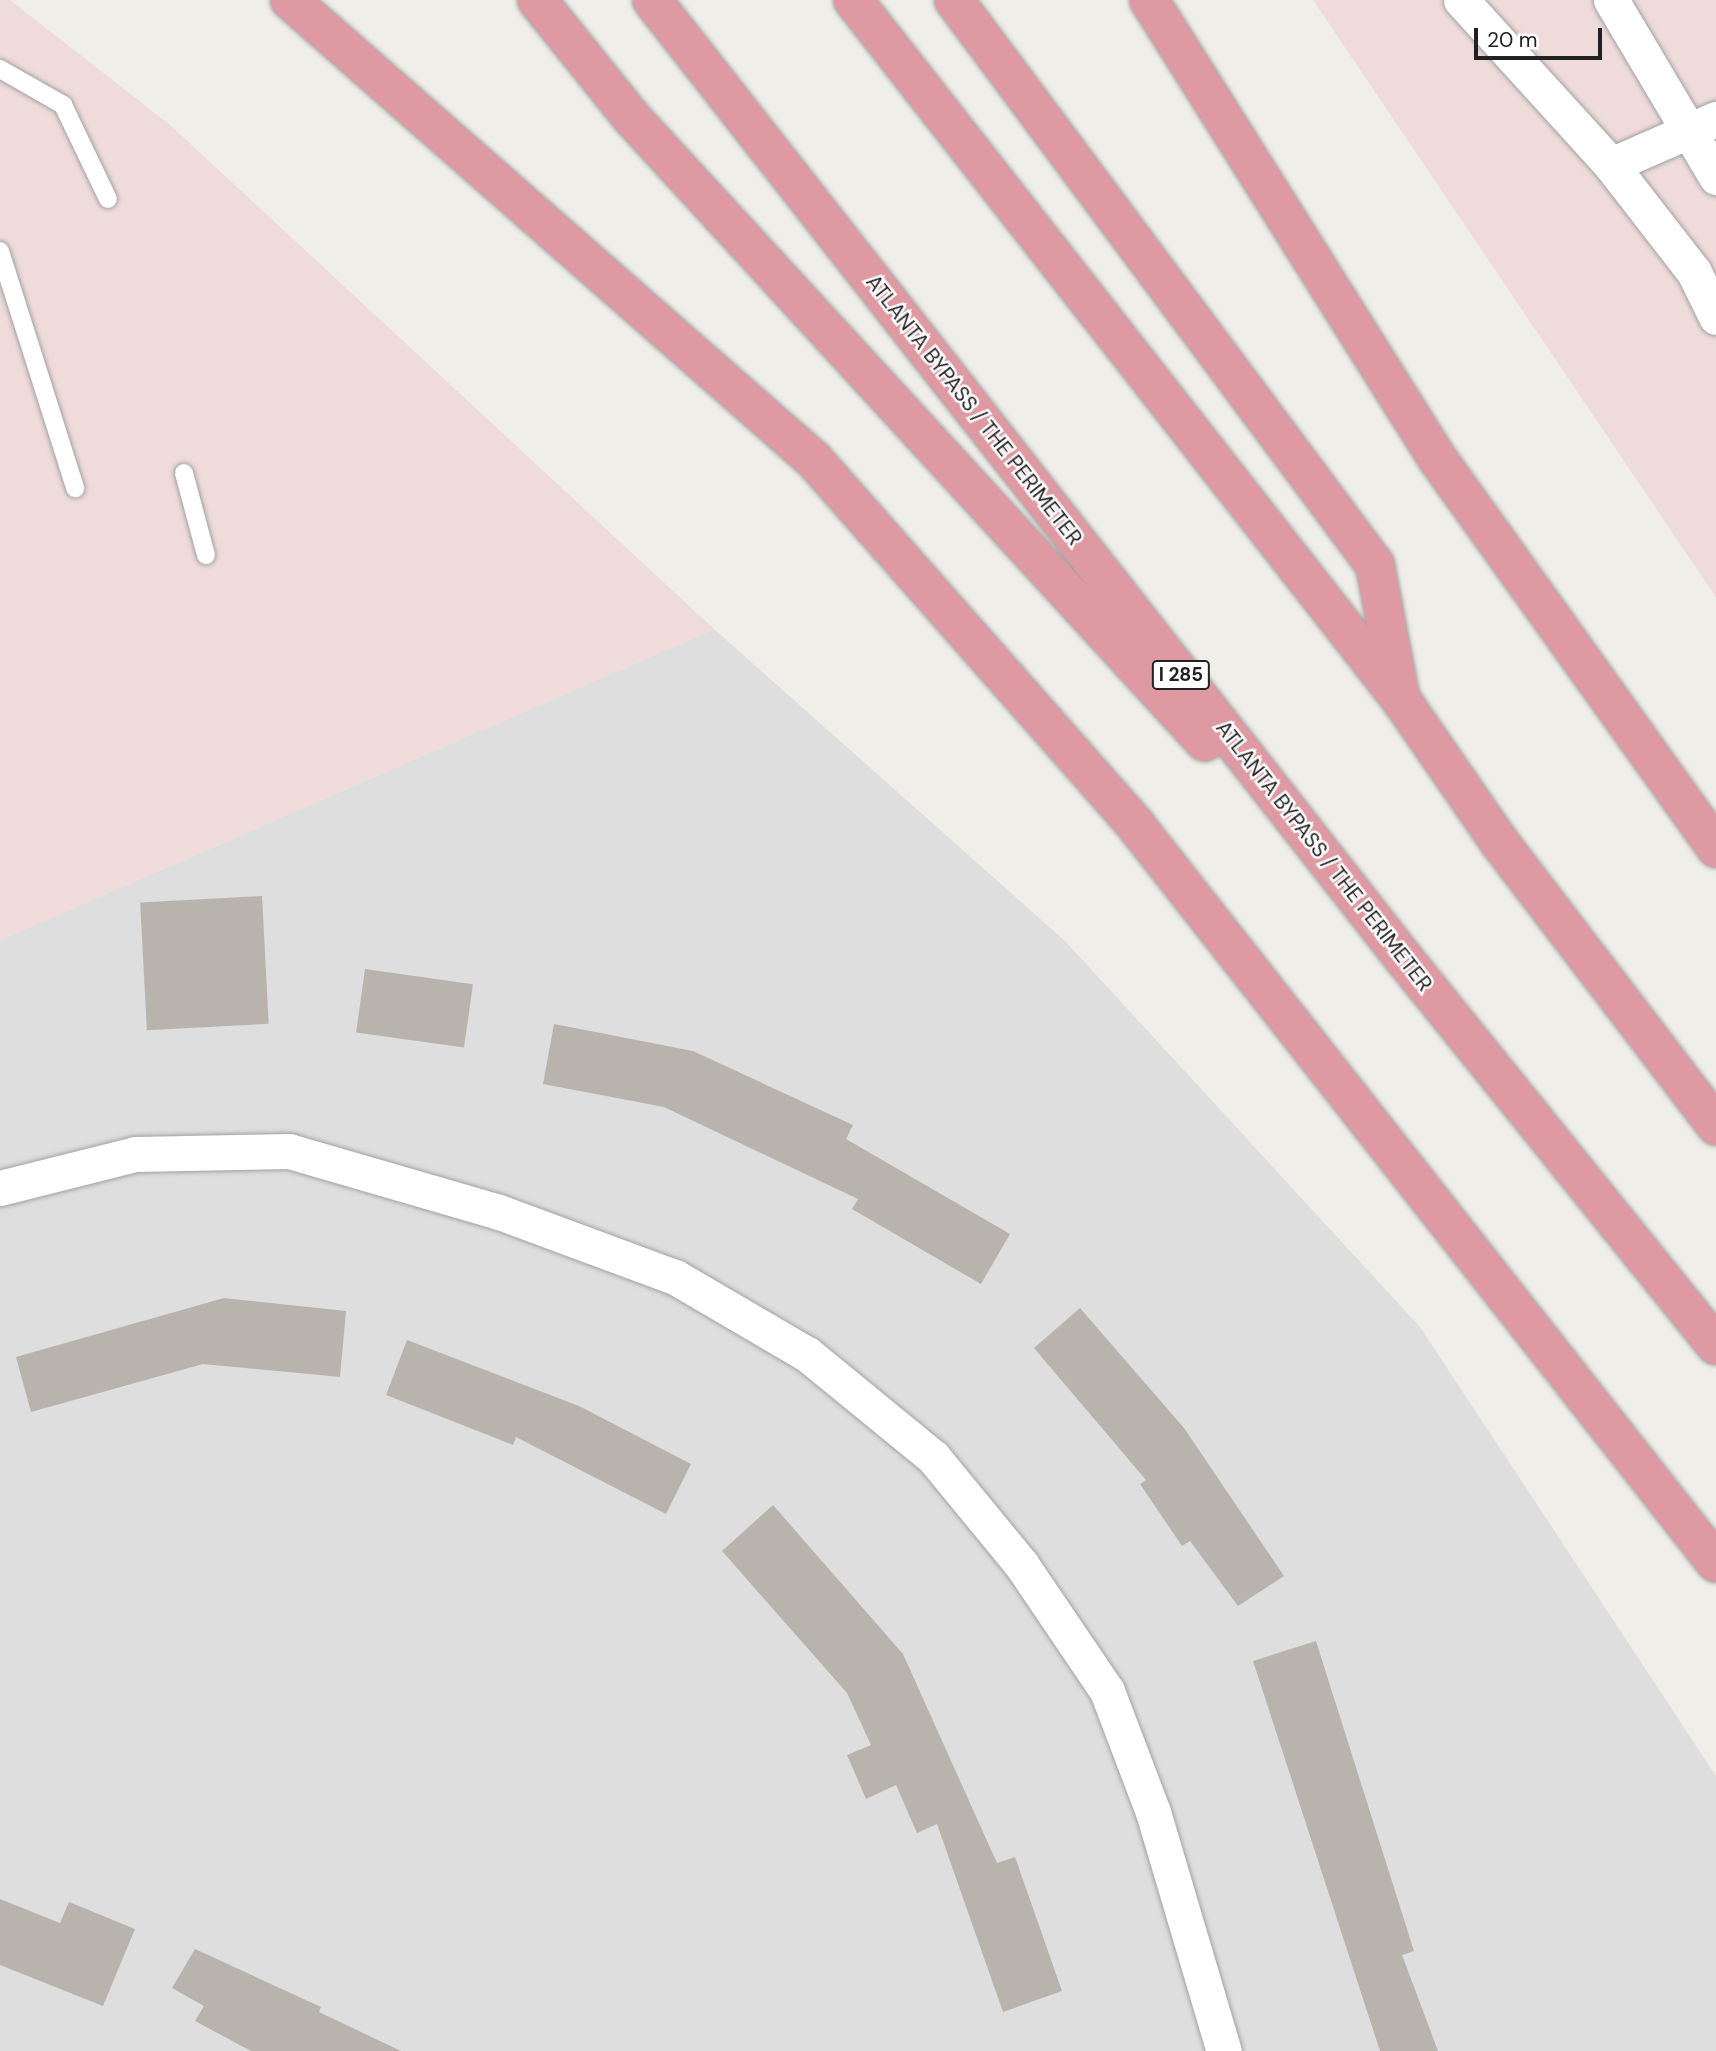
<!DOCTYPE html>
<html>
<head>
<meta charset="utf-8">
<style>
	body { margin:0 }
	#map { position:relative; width:1716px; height:2051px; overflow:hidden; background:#f0eee8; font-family:"DM Sans",sans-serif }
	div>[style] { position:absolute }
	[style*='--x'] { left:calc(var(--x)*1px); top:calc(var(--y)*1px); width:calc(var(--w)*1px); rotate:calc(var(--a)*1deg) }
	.residential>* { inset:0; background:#dedede }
	.commercial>* { inset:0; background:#eedbda }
	.building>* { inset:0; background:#b9b3ae; transform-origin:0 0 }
	.roads { filter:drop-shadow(0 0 2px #a2a2a2) drop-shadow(0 0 2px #a2a2a2) }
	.lane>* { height:18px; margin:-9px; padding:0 9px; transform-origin:9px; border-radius:9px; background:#fff }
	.street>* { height:35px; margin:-17.5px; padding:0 17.5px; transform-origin:17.5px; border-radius:17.5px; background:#fff }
	.highway>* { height:38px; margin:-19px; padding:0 19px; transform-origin:19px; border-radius:19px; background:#de99a3 }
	span { translate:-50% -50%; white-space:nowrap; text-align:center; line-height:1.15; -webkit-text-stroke:5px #fff; paint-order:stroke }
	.shield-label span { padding:2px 5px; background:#fff; border:2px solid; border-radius:5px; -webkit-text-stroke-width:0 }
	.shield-label { font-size:19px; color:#212121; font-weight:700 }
	.street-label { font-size:21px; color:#212121 }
	.scale { position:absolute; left:1474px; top:28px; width:128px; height:32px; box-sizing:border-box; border:4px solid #212121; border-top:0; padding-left:9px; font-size:21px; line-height:24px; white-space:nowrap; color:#212121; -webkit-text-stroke:5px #fff; paint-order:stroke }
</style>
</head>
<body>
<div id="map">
	<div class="residential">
		<i style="clip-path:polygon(714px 629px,1065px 941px,1420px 1327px,1716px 1776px,1716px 2051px,0 2051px,0 940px)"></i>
	</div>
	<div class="commercial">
		<i style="clip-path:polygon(0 0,10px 0,170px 125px,714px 629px,0 940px)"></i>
		<i style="clip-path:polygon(1313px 0,1716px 0,1716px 598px,1711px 590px)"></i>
	</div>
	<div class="building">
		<i style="left:262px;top:896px;width:128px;height:122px;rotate:87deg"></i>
		<i style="left:365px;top:969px;width:109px;height:64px;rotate:8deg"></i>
		<i style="clip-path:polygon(554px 1024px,693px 1051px,853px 1125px,846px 1139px,1010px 1234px,981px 1284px,852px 1209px,858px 1199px,664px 1107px,543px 1084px)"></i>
		<i style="clip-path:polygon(224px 1298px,346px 1311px,340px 1377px,203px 1364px,31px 1412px,16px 1357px)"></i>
		<i style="clip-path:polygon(1080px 1308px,1184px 1428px,1284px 1576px,1238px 1606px,1190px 1541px,1182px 1546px,1140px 1484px,1146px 1480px,1034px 1348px)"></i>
		<i style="clip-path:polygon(407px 1340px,579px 1406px,691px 1464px,666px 1514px,516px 1437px,513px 1445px,386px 1395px)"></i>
		<i style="clip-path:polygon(773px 1505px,903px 1654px,997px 1863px,1015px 1857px,1062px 1991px,1003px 2012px,937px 1824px,917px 1833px,896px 1785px,866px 1799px,847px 1755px,871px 1745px,847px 1693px,722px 1551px)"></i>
		<i style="clip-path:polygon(1316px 1641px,1414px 1951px,1402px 1955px,1438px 2051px,1380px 2051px,1253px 1661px)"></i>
		<i style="clip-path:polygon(0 1899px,60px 1923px,69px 1902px,135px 1929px,103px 2006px,0 1965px)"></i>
		<i style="clip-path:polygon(195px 1949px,321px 2007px,319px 2012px,401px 2051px,251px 2051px,195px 2021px,204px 2006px,172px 1988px)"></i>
	</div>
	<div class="roads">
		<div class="lane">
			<i style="--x:0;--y:69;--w:73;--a:29.7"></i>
			<i style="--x:63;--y:105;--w:104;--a:64.4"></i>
			<i style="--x:0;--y:251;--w:249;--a:72.4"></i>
			<i style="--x:184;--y:473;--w:85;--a:75"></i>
		</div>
		<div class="street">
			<i style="--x:1461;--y:0;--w:223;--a:47.7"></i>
			<i style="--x:1611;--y:165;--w:135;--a:52.2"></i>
			<i style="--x:1694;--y:272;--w:50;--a:63.9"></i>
			<i style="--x:1611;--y:0;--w:206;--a:59.3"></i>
			<i style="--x:1611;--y:165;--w:115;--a:-23.7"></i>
			<i style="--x:0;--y:1188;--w:139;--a:-14.1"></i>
			<i style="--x:135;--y:1154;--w:154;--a:-1.1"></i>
			<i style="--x:289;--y:1151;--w:219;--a:16.2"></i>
			<i style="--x:499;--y:1212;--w:188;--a:20.3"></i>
			<i style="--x:675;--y:1277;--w:153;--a:30.3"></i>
			<i style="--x:807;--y:1354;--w:163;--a:39.3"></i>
			<i style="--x:933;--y:1457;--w:139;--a:50.6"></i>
			<i style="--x:1021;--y:1564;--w:153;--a:55.9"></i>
			<i style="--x:1107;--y:1691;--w:129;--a:69.2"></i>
			<i style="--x:1153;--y:1812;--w:249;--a:73.5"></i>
		</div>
		<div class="highway">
			<i style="--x:290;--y:0;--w:697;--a:41.28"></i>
			<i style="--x:814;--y:460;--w:489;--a:48.6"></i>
			<i style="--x:1137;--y:827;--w:936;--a:51.81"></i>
			<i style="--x:537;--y:0;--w:151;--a:51.2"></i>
			<i style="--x:632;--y:118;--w:847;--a:47.44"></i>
			<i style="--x:652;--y:0;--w:1220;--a:51.89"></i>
			<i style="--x:1405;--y:960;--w:495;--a:51.1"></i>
			<i style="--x:853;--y:0;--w:890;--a:51.93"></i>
			<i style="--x:1402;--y:701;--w:173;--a:55.4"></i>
			<i style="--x:1500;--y:843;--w:356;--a:52.6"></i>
			<i style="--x:954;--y:0;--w:705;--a:53.31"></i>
			<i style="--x:1375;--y:565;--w:133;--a:79.2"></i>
			<i style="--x:1149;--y:0;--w:541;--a:57.84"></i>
			<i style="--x:1437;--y:458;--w:480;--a:54.4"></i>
		</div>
	</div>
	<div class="shield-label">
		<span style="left:1181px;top:675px">I 285</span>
	</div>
	<div class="street-label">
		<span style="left:974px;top:410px;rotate:52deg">ATLANTA BYPASS / THE PERIMETER</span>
		<span style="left:1324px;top:856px;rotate:52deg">ATLANTA BYPASS / THE PERIMETER</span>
	</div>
	<div class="scale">20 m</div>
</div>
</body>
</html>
